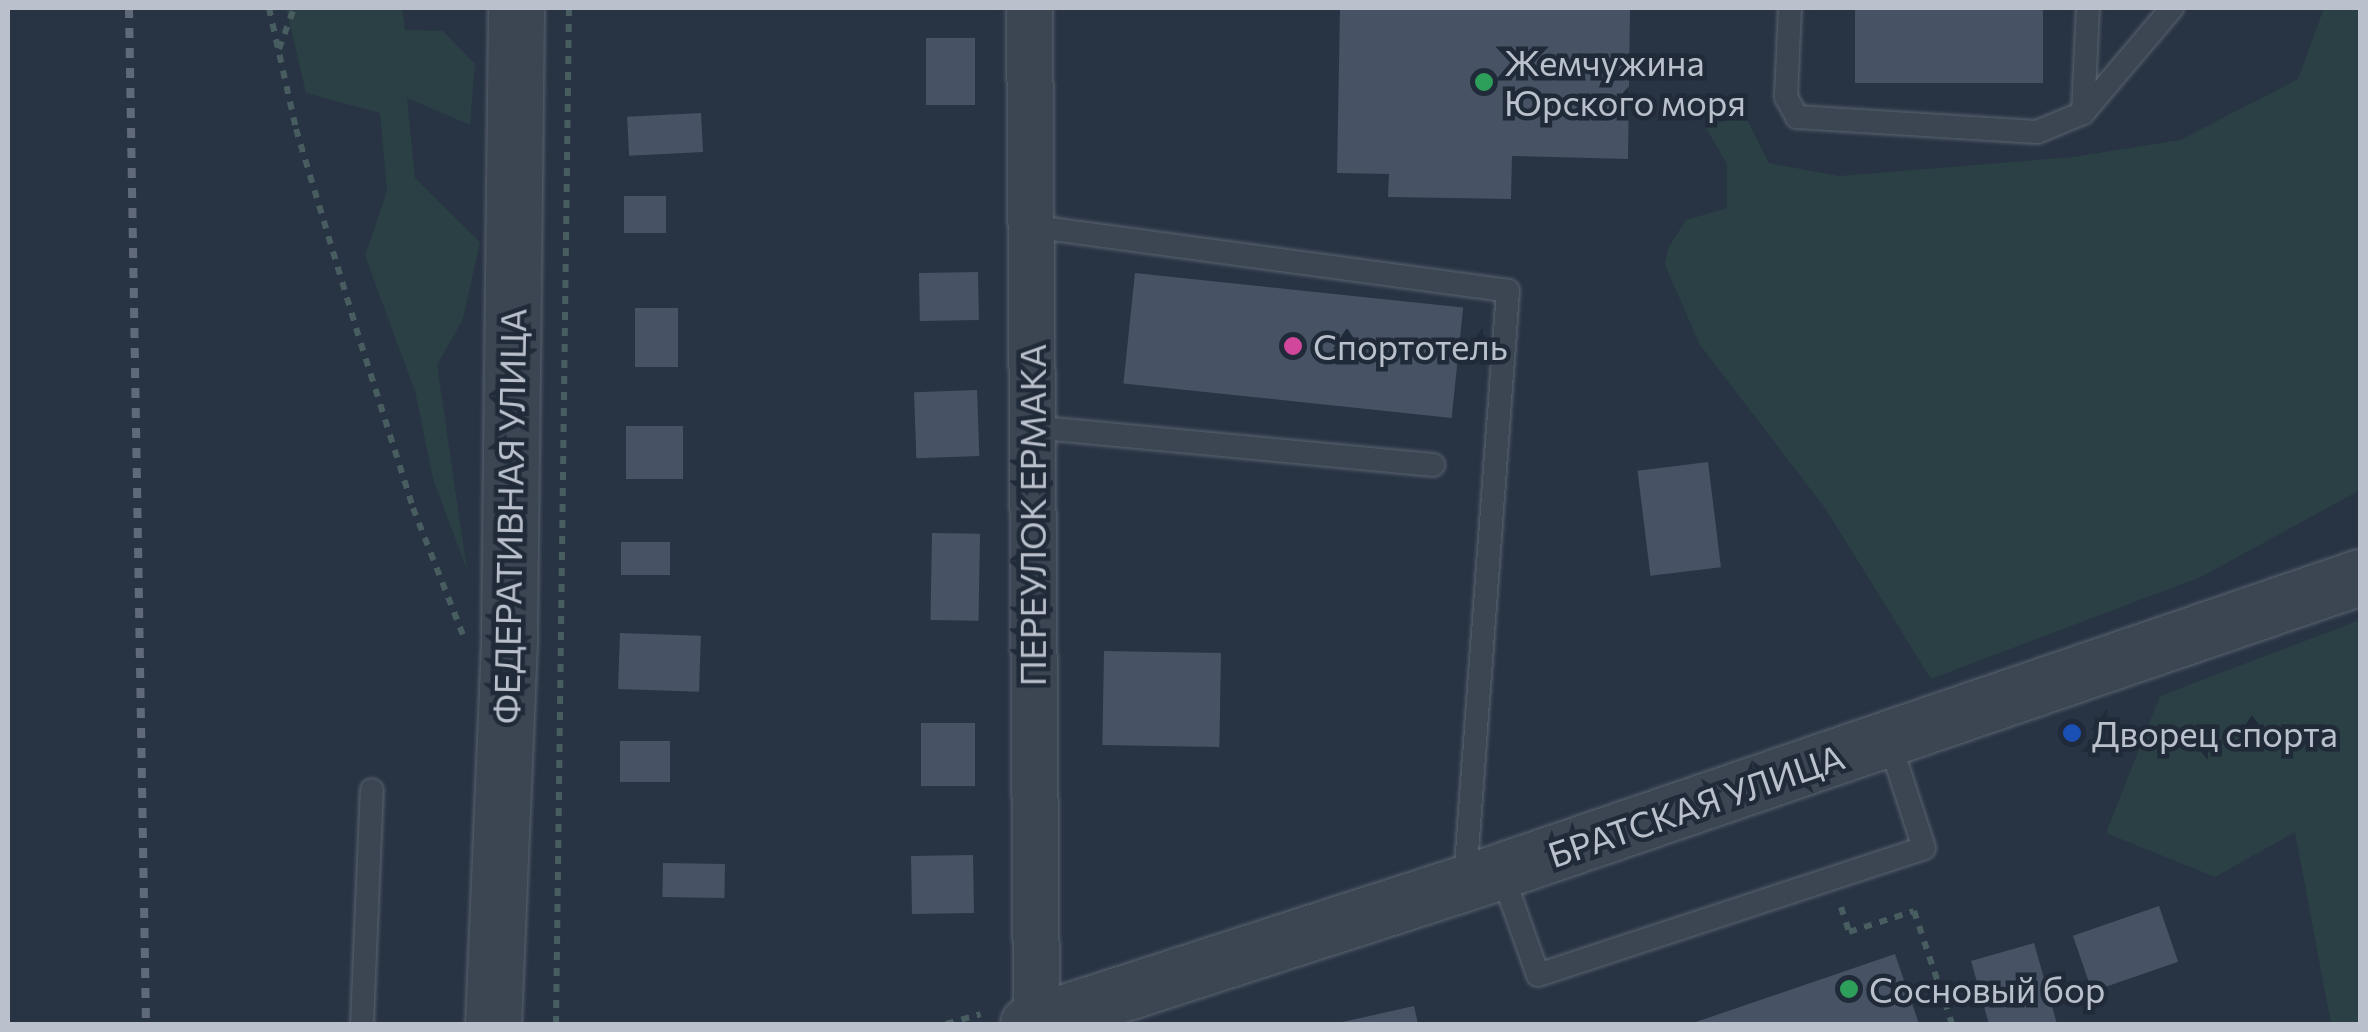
<!DOCTYPE html>
<html>
<head>
<meta charset="utf-8">
<style>
	body { margin:0 }
	#map { position:relative; width:2368px; height:1032px; overflow:hidden; background:#283343; font-family:Commissioner,sans-serif }
	div>[style] { position:absolute }
	[style*='--x'] { left:calc(var(--x)*1px); top:calc(var(--y)*1px); width:calc(var(--w)*1px); rotate:calc(var(--a)*1deg) }
	.green>* { inset:0; background:#2a4044 }
	.building>* { inset:0; background:#475364; transform-origin:0 0 }
	.path>* { height:6px; margin-top:-3px; transform-origin:0; background:repeating-linear-gradient(90deg,#485d60 0 8px,transparent 0 16px) }
	.roads { filter:drop-shadow(0 0 2px #5b6370) drop-shadow(0 0 2px #5b6370) }
	.service>* { height:22px; margin:-11px; padding:0 11px; transform-origin:11px; border-radius:11px; background:#3c4552 }
	.minor>* { height:45px; margin:-22.5px; padding:0 22.5px; transform-origin:22.5px; border-radius:22.5px; background:#3c4552 }
	.tertiary>* { height:55px; margin:-27.5px; padding:0 27.5px; transform-origin:27.5px; border-radius:27.5px; background:#3c4552 }
	.rail>* { height:8px; margin-top:-4px; transform-origin:0; background:repeating-linear-gradient(90deg,#5f6979 0 10px,transparent 0 20px) }
	.dots>* { width:28px; height:28px; translate:-50% -50%; box-sizing:border-box; border:5px solid #212a38; border-radius:50% }
	span { translate:-50% -50%; white-space:nowrap; text-align:center; line-height:1.15; -webkit-text-stroke:9px #212a38; paint-order:stroke }
	.poi-label { font-size:35px; color:#bac0cc }
	.left { translate:0 -50%; text-align:left }
	.street-label { font-size:35px; color:#bac0cc }
	.frame { position:absolute; inset:0; border:10px solid #bac0cc; pointer-events:none }
</style>
</head>
<body>
<div id="map">
	<div class="green">
		<i style="clip-path:polygon(286px 8px,402px 8px,405px 30px,443px 31px,475px 64px,470px 125px,407px 98px,415px 178px,480px 242px,463px 319px,437px 365px,467px 570px,433px 479px,415px 391px,365px 256px,387px 191px,380px 113px,306px 93px)"></i>
		<i style="clip-path:polygon(2324px 8px,2358px 8px,2360px 24px,2360px 490px,2203px 576px,1931px 679px,1825px 508px,1700px 345px,1665px 265px,1668px 248px,1686px 220px,1727px 208px,1727px 164px,1706px 128px,1744px 113px,1769px 163px,1839px 176px,2073px 157px,2180px 140px,2298px 79px)"></i>
		<i style="clip-path:polygon(2360px 620px,2360px 1024px,2331px 1024px,2295px 832px,2215px 877px,2106px 833px,2160px 696px)"></i>
	</div>
	<div class="building">
		<i style="clip-path:polygon(1340px 8px,1630px 8px,1628px 159px,1512px 156px,1511px 199px,1388px 197px,1389px 174px,1337px 173px)"></i>
		<i style="left:1855px;top:8px;width:188px;height:75px"></i>
		<i style="left:926px;top:38px;width:49px;height:67px"></i>
		<i style="left:701px;top:113px;width:39px;height:74px;rotate:87deg"></i>
		<i style="left:666px;top:196px;width:37px;height:42px;rotate:90deg"></i>
		<i style="left:978px;top:272px;width:48px;height:59px;rotate:89deg"></i>
		<i style="left:1135px;top:273px;width:330px;height:111px;rotate:6deg"></i>
		<i style="left:635px;top:308px;width:43px;height:59px"></i>
		<i style="left:977px;top:390px;width:66px;height:63px;rotate:88deg"></i>
		<i style="left:626px;top:426px;width:57px;height:53px"></i>
		<i style="left:1708px;top:462px;width:106px;height:71px;rotate:83deg"></i>
		<i style="left:932px;top:533px;width:48px;height:87px;rotate:1deg"></i>
		<i style="left:621px;top:542px;width:49px;height:33px"></i>
		<i style="left:620px;top:633px;width:81px;height:56px;rotate:2deg"></i>
		<i style="left:1104px;top:651px;width:117px;height:94px;rotate:1deg"></i>
		<i style="left:975px;top:723px;width:63px;height:54px;rotate:90deg"></i>
		<i style="left:670px;top:741px;width:41px;height:50px;rotate:90deg"></i>
		<i style="left:973px;top:855px;width:58px;height:62px;rotate:89deg"></i>
		<i style="left:663px;top:863px;width:62px;height:34px;rotate:1deg"></i>
		<i style="left:2159px;top:906px;width:59px;height:91px;rotate:71deg"></i>
		<i style="clip-path:polygon(2034px 943px,2057px 1024px,1989px 1024px,1971px 961px)"></i>
		<i style="clip-path:polygon(1895px 954px,1919px 1024px,1690px 1024px)"></i>
		<i style="clip-path:polygon(1414px 1006px,1418px 1024px,1338px 1024px,1338px 1023px)"></i>
	</div>
	<div class="path">
		<i style="--x:269;--y:8;--w:124;--a:77.4"></i>
		<i style="--x:296;--y:129;--w:208;--a:73.2"></i>
		<i style="--x:356;--y:328;--w:189;--a:72.4"></i>
		<i style="--x:413;--y:508;--w:136;--a:68.5"></i>
		<i style="--x:279;--y:49;--w:44;--a:-69.9"></i>
		<i style="--x:1841;--y:907;--w:26;--a:72"></i>
		<i style="--x:1849;--y:932;--w:68;--a:-17.9"></i>
		<i style="--x:1914;--y:911;--w:119;--a:71.4"></i>
		<i style="--x:556;--y:1024;--w:1016;--a:-89.27"></i>
		<i style="--x:946;--y:1024;--w:36;--a:-16"></i>
	</div>
	<div class="roads">
		<div class="service">
			<i style="--x:1790;--y:8;--w:89;--a:92.6"></i>
			<i style="--x:1786;--y:97;--w:23;--a:61"></i>
			<i style="--x:1797;--y:117;--w:240;--a:3.6"></i>
			<i style="--x:2037;--y:132;--w:50;--a:-22.4"></i>
			<i style="--x:2083;--y:113;--w:138;--a:-49.7"></i>
			<i style="--x:2083;--y:113;--w:105;--a:-87.3"></i>
			<i style="--x:1030;--y:226;--w:482;--a:7.7"></i>
			<i style="--x:1508;--y:291;--w:591;--a:94.18"></i>
			<i style="--x:1032;--y:427;--w:403;--a:5.4"></i>
			<i style="--x:1501;--y:871;--w:110;--a:70.4"></i>
			<i style="--x:1538;--y:975;--w:406;--a:-18.2"></i>
			<i style="--x:1924;--y:848;--w:114;--a:-108"></i>
			<i style="--x:362;--y:1024;--w:234;--a:-87.6"></i>
		</div>
		<div class="minor">
			<i style="--x:1029;--y:8;--w:1014;--a:89.6"></i>
		</div>
		<div class="tertiary">
			<i style="--x:493;--y:1024;--w:388;--a:-87.6"></i>
			<i style="--x:509;--y:636;--w:628;--a:-89.36"></i>
			<i style="--x:1028;--y:1024;--w:459;--a:-17.9"></i>
			<i style="--x:1465;--y:883;--w:946;--a:-18.88"></i>
		</div>
	</div>
	<div class="rail">
		<i style="--x:129;--y:8;--w:1016;--a:89.04"></i>
	</div>
	<div class="dots">
		<i style="left:1484px;top:82px;background:#2e9e5b"></i>
		<i style="left:1293px;top:346px;background:#d1479c"></i>
		<i style="left:2072px;top:733px;background:#1a4fb4"></i>
		<i style="left:1849px;top:989px;background:#2e9e5b"></i>
	</div>
	<div class="poi-label">
		<span class="left" style="left:1504px;top:82px">Жемчужина<br>Юрского моря</span>
		<span class="left" style="left:1313px;top:346px">Спортотель</span>
		<span class="left" style="left:2092px;top:733px">Дворец спорта</span>
		<span class="left" style="left:1869px;top:989px">Сосновый бор</span>
	</div>
	<div class="street-label">
		<span style="left:1032px;top:515px;rotate:-90deg">ПЕРЕУЛОК ЕРМАКА</span>
		<span style="left:509px;top:516px;rotate:-89deg">ФЕДЕРАТИВНАЯ УЛИЦА</span>
		<span style="left:1696px;top:805px;rotate:-19deg">БРАТСКАЯ УЛИЦА</span>
	</div>
	<div class="frame"></div>
</div>
</body>
</html>
